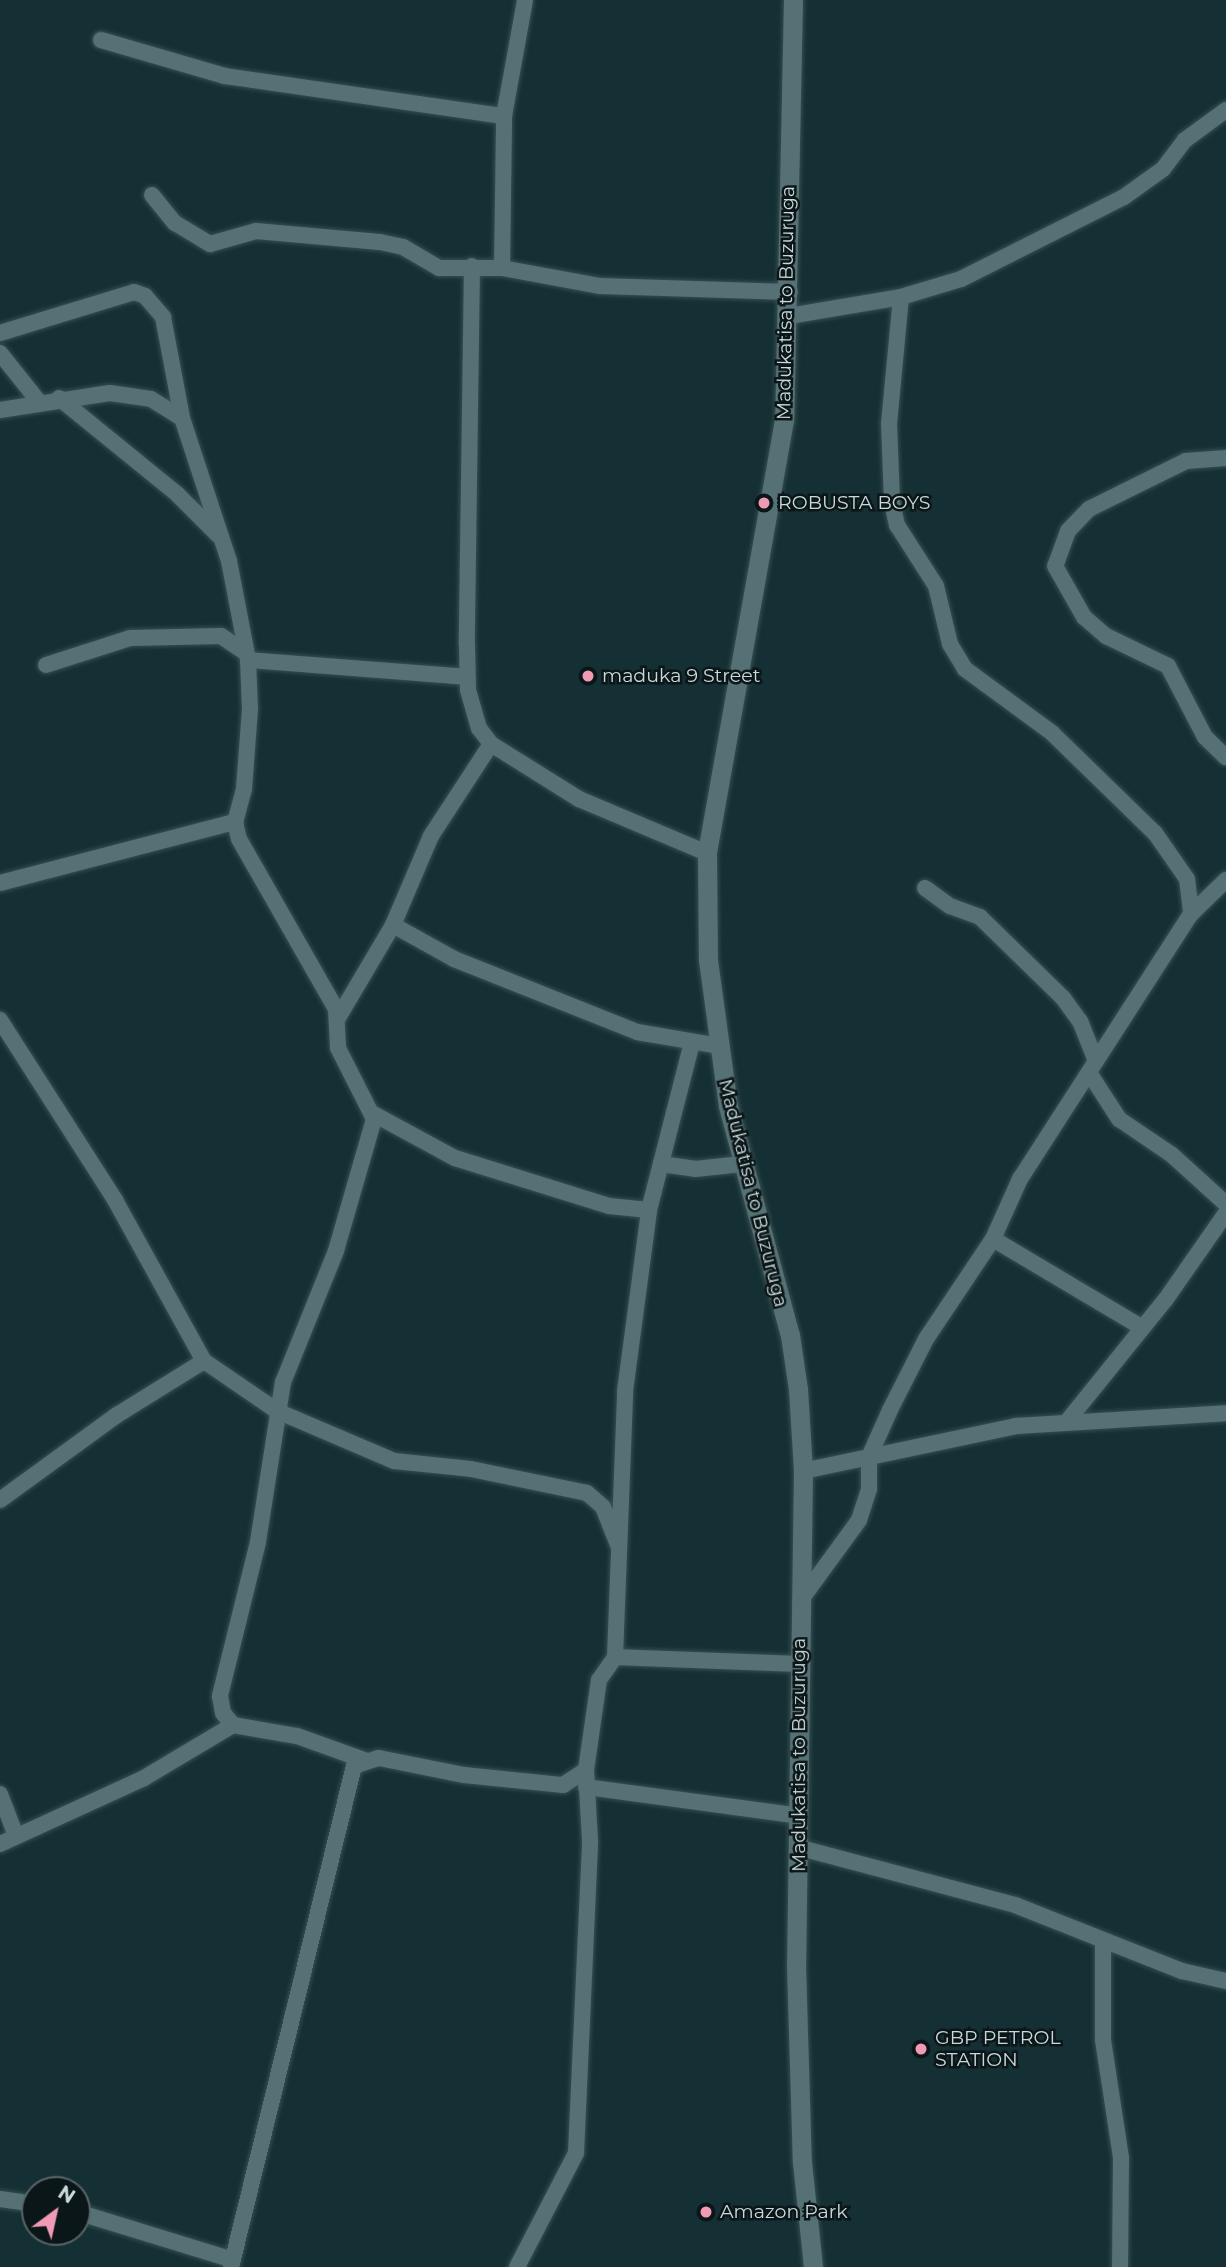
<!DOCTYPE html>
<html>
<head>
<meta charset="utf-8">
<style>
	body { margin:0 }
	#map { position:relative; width:1226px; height:2267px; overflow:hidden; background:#153034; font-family:Montserrat,sans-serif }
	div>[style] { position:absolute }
	.roads { filter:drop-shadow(0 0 2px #384e51) drop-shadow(0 0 2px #384e51) }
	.minor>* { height:16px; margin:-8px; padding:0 8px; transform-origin:8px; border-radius:8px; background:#557175 }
	.secondary>* { height:19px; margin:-9.5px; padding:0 9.5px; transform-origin:9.5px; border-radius:9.5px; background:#557175 }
	.dots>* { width:19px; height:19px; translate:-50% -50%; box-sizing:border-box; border:4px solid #0b1618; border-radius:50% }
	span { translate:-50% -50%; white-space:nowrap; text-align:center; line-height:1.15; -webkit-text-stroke:5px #0b1618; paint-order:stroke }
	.street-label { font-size:19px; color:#c9d9db }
	.poi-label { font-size:19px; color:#c9d9db }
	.left { translate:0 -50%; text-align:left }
	.north { position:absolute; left:21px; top:2176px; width:70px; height:70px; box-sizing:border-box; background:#0b1618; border:2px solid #576466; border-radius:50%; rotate:33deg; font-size:19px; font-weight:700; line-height:28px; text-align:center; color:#c9d9db }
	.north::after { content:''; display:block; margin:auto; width:24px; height:32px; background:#f09ab6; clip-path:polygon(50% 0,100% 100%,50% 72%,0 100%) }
</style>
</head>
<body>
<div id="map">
	<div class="roads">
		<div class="minor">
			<i style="left:101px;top:40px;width:129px;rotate:16.2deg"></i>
			<i style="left:225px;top:76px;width:282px;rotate:8.2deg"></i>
			<i style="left:152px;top:195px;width:36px;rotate:51deg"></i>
			<i style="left:175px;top:223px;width:41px;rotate:31deg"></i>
			<i style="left:210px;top:244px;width:48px;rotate:-15.8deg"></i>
			<i style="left:256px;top:231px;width:124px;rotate:5.1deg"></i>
			<i style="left:380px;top:242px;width:24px;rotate:12deg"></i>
			<i style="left:403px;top:247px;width:42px;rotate:30.3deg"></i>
			<i style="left:439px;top:268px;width:63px"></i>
			<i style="left:502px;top:268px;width:100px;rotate:10.4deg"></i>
			<i style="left:600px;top:286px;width:190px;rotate:1.8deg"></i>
			<i style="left:472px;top:266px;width:379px;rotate:90.8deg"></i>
			<i style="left:467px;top:645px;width:45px;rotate:88.7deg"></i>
			<i style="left:468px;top:690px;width:40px;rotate:74deg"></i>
			<i style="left:479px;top:728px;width:20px;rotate:53deg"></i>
			<i style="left:491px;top:744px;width:104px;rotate:32deg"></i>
			<i style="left:579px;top:799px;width:139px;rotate:22.9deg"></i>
			<i style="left:502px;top:268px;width:152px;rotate:-89.2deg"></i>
			<i style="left:504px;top:116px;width:118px;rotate:-79.7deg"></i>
			<i style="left:901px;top:297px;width:127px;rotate:95.4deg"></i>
			<i style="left:889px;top:423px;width:79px;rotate:87.8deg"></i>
			<i style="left:892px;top:502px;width:24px;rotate:78deg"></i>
			<i style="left:897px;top:525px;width:72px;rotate:57.4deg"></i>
			<i style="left:936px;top:586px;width:60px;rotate:76.4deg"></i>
			<i style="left:950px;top:644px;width:29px;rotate:59deg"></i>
			<i style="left:965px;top:669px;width:108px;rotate:36.3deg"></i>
			<i style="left:1052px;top:733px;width:144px;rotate:44.2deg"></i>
			<i style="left:1155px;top:833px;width:56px;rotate:55.2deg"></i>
			<i style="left:1187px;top:879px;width:35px;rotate:83deg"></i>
			<i style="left:789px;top:316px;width:114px;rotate:-9.6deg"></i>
			<i style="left:901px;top:297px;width:63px;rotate:-16.7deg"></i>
			<i style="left:961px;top:279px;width:182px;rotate:-26.7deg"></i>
			<i style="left:1124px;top:197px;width:48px;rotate:-35.7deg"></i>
			<i style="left:1163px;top:169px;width:36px;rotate:-53deg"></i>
			<i style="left:1185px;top:140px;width:51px;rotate:-36.2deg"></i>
			<i style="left:0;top:333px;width:140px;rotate:-17deg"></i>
			<i style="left:134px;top:292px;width:12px;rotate:20deg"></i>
			<i style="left:145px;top:296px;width:28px;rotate:49deg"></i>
			<i style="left:163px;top:317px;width:103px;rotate:79.3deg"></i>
			<i style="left:0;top:353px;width:63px;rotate:51.5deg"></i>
			<i style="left:59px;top:398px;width:152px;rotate:39.1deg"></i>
			<i style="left:177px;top:494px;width:58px;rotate:45deg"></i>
			<i style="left:0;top:410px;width:111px;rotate:-8.8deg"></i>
			<i style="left:110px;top:393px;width:41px;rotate:8.3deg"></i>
			<i style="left:151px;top:399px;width:36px;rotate:32deg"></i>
			<i style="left:182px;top:418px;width:151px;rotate:71.8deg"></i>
			<i style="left:229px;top:561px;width:101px;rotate:79.1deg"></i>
			<i style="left:248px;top:660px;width:49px;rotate:87.7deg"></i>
			<i style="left:250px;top:709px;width:80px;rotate:94.3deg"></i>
			<i style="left:244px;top:789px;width:34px;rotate:105deg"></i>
			<i style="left:235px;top:822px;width:17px;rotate:77deg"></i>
			<i style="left:239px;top:839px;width:196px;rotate:60.3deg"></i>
			<i style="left:336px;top:1009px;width:39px;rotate:87deg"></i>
			<i style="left:338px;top:1048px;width:80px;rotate:63.1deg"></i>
			<i style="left:374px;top:1119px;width:137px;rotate:106.1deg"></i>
			<i style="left:336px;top:1251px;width:141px;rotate:112deg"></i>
			<i style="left:283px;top:1382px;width:162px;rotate:98.9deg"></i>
			<i style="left:258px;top:1542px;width:159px;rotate:103.9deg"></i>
			<i style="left:220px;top:1696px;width:17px;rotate:80deg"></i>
			<i style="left:223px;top:1713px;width:16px;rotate:50deg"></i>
			<i style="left:233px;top:1725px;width:65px;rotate:9.8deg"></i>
			<i style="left:297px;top:1736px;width:71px;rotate:19.7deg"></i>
			<i style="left:1226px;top:458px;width:40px;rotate:175.7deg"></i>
			<i style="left:1186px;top:461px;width:108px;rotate:153.7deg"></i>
			<i style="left:1089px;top:509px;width:30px;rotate:134deg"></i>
			<i style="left:1068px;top:531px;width:37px;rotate:110deg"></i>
			<i style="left:1055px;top:566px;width:59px;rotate:60.4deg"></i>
			<i style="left:1084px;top:617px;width:29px;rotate:41deg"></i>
			<i style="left:1106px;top:636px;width:69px;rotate:25.8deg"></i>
			<i style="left:1168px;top:666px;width:80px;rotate:62.5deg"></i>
			<i style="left:1205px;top:737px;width:29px;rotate:44deg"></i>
			<i style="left:248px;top:660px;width:220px;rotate:4.4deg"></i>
			<i style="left:46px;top:665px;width:88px;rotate:-17.8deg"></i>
			<i style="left:130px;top:638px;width:91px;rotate:-1.3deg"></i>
			<i style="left:221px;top:636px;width:30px;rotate:34deg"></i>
			<i style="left:0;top:883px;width:243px;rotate:-14.6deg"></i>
			<i style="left:925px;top:888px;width:31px;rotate:36deg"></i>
			<i style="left:950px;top:906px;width:32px;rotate:20deg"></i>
			<i style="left:980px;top:917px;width:116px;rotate:44.3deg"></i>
			<i style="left:1063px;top:998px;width:29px;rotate:54deg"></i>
			<i style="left:1080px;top:1021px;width:43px;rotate:68.2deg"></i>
			<i style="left:393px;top:925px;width:70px;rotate:29.1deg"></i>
			<i style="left:454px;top:959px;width:197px;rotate:21.7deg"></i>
			<i style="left:637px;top:1032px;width:83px;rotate:9.7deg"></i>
			<i style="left:338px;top:1018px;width:108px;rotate:-59.4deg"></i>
			<i style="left:393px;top:925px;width:97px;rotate:-66.9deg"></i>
			<i style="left:431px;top:836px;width:110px;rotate:-56.9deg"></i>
			<i style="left:0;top:1020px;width:214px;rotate:57.4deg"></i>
			<i style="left:115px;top:1200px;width:184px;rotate:61.1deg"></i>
			<i style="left:204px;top:1361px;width:88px;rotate:34.4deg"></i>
			<i style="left:277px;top:1411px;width:127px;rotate:23.1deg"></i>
			<i style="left:394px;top:1461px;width:77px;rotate:5.9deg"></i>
			<i style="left:471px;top:1469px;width:118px;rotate:11.7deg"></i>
			<i style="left:587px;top:1493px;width:21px;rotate:41deg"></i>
			<i style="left:603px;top:1507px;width:41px;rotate:68.5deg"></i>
			<i style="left:1090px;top:1074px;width:54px;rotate:57.2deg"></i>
			<i style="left:1119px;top:1119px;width:64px;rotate:34.2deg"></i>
			<i style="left:1172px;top:1155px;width:73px;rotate:42.2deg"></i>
			<i style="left:372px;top:1113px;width:94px;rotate:28.5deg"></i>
			<i style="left:455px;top:1158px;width:161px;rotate:17.3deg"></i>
			<i style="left:609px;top:1206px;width:40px;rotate:5.7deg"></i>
			<i style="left:661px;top:1164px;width:34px;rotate:8deg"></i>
			<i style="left:695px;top:1169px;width:47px;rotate:-6.1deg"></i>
			<i style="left:993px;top:1239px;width:172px;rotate:30.7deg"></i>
			<i style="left:1069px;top:1419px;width:154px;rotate:-51.1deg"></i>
			<i style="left:1166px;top:1299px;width:105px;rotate:-55.1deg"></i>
			<i style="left:803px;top:1471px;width:218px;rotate:-11.9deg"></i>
			<i style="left:1016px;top:1426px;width:210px;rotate:-3.5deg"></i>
			<i style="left:0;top:1500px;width:145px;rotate:-36deg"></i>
			<i style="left:117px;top:1415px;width:102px;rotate:-31.8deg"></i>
			<i style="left:800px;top:1601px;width:100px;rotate:-53.9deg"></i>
			<i style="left:859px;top:1520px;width:33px;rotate:-72deg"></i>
			<i style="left:869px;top:1489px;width:32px;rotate:-90deg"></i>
			<i style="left:869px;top:1457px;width:51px;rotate:-65.9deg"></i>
			<i style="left:890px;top:1410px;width:80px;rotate:-63.1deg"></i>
			<i style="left:926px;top:1339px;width:120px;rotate:-56.2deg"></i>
			<i style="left:993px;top:1239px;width:66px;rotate:-65.8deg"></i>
			<i style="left:1020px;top:1179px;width:315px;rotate:-57.2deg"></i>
			<i style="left:1191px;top:914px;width:49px;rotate:-44.2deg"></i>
			<i style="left:615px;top:1657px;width:266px;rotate:-87.8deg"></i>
			<i style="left:625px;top:1391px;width:183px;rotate:-82.4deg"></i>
			<i style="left:649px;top:1210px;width:169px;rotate:-75.6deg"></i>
			<i style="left:586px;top:1787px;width:216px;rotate:7.7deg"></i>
			<i style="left:0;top:1794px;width:45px;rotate:69.1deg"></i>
			<i style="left:0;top:1844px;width:158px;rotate:-24.6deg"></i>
			<i style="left:144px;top:1778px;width:104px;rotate:-30.8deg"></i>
			<i style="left:801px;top:1848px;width:221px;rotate:14.9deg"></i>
			<i style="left:1015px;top:1905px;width:180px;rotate:21.6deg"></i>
			<i style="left:1182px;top:1971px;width:45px;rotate:12.8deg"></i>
			<i style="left:1103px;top:1942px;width:98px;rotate:90deg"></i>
			<i style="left:1103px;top:2040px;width:119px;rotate:81.3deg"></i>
			<i style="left:1121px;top:2158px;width:109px;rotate:90.5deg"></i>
			<i style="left:0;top:2199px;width:35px;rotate:8deg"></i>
			<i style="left:77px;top:2212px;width:163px;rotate:17.1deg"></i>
			<i style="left:231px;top:2267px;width:516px;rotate:-76.21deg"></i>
			<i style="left:354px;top:1766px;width:26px;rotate:-18deg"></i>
			<i style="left:379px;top:1758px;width:87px;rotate:11.3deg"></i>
			<i style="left:464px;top:1775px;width:100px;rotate:5.8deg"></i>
			<i style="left:563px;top:1785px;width:27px;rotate:-33deg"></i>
			<i style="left:586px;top:1770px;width:91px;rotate:-81.8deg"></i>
			<i style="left:599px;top:1680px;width:28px;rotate:-55deg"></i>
			<i style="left:615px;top:1657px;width:183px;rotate:2.2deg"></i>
			<i style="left:517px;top:2267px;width:128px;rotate:-62.6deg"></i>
			<i style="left:576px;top:2153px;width:312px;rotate:-87.4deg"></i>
			<i style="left:590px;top:1841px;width:71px;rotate:-93.2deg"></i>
		</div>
		<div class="secondary">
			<i style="left:793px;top:0;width:420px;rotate:91.2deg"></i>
			<i style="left:784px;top:420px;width:440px;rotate:100.1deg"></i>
			<i style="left:707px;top:853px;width:107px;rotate:89.5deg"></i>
			<i style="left:708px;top:960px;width:147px;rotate:82.2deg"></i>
			<i style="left:728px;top:1106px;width:237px;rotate:74.9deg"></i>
			<i style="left:790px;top:1335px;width:55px;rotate:81.6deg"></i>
			<i style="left:798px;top:1389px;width:82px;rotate:86.5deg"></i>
			<i style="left:803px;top:1471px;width:494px;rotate:90.8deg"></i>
			<i style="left:796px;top:1965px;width:197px;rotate:88.3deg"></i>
			<i style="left:802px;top:2162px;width:106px;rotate:84deg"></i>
		</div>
	</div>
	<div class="dots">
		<i style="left:764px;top:503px;background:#f09ab6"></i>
		<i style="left:588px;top:676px;background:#f09ab6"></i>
		<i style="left:921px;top:2049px;background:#f09ab6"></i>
		<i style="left:706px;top:2212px;background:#f09ab6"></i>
	</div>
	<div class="street-label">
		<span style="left:786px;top:303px;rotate:-89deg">Madukatisa to Buzuruga</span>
		<span style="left:753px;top:1193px;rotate:76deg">Madukatisa to Buzuruga</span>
		<span style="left:799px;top:1755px;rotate:-90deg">Madukatisa to Buzuruga</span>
	</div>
	<div class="poi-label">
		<span class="left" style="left:778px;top:503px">ROBUSTA BOYS</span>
		<span class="left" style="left:602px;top:676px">maduka 9 Street</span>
		<span class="left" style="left:935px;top:2049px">GBP PETROL<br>STATION</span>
		<span class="left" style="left:720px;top:2212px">Amazon Park</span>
	</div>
	<div class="north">N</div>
</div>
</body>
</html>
